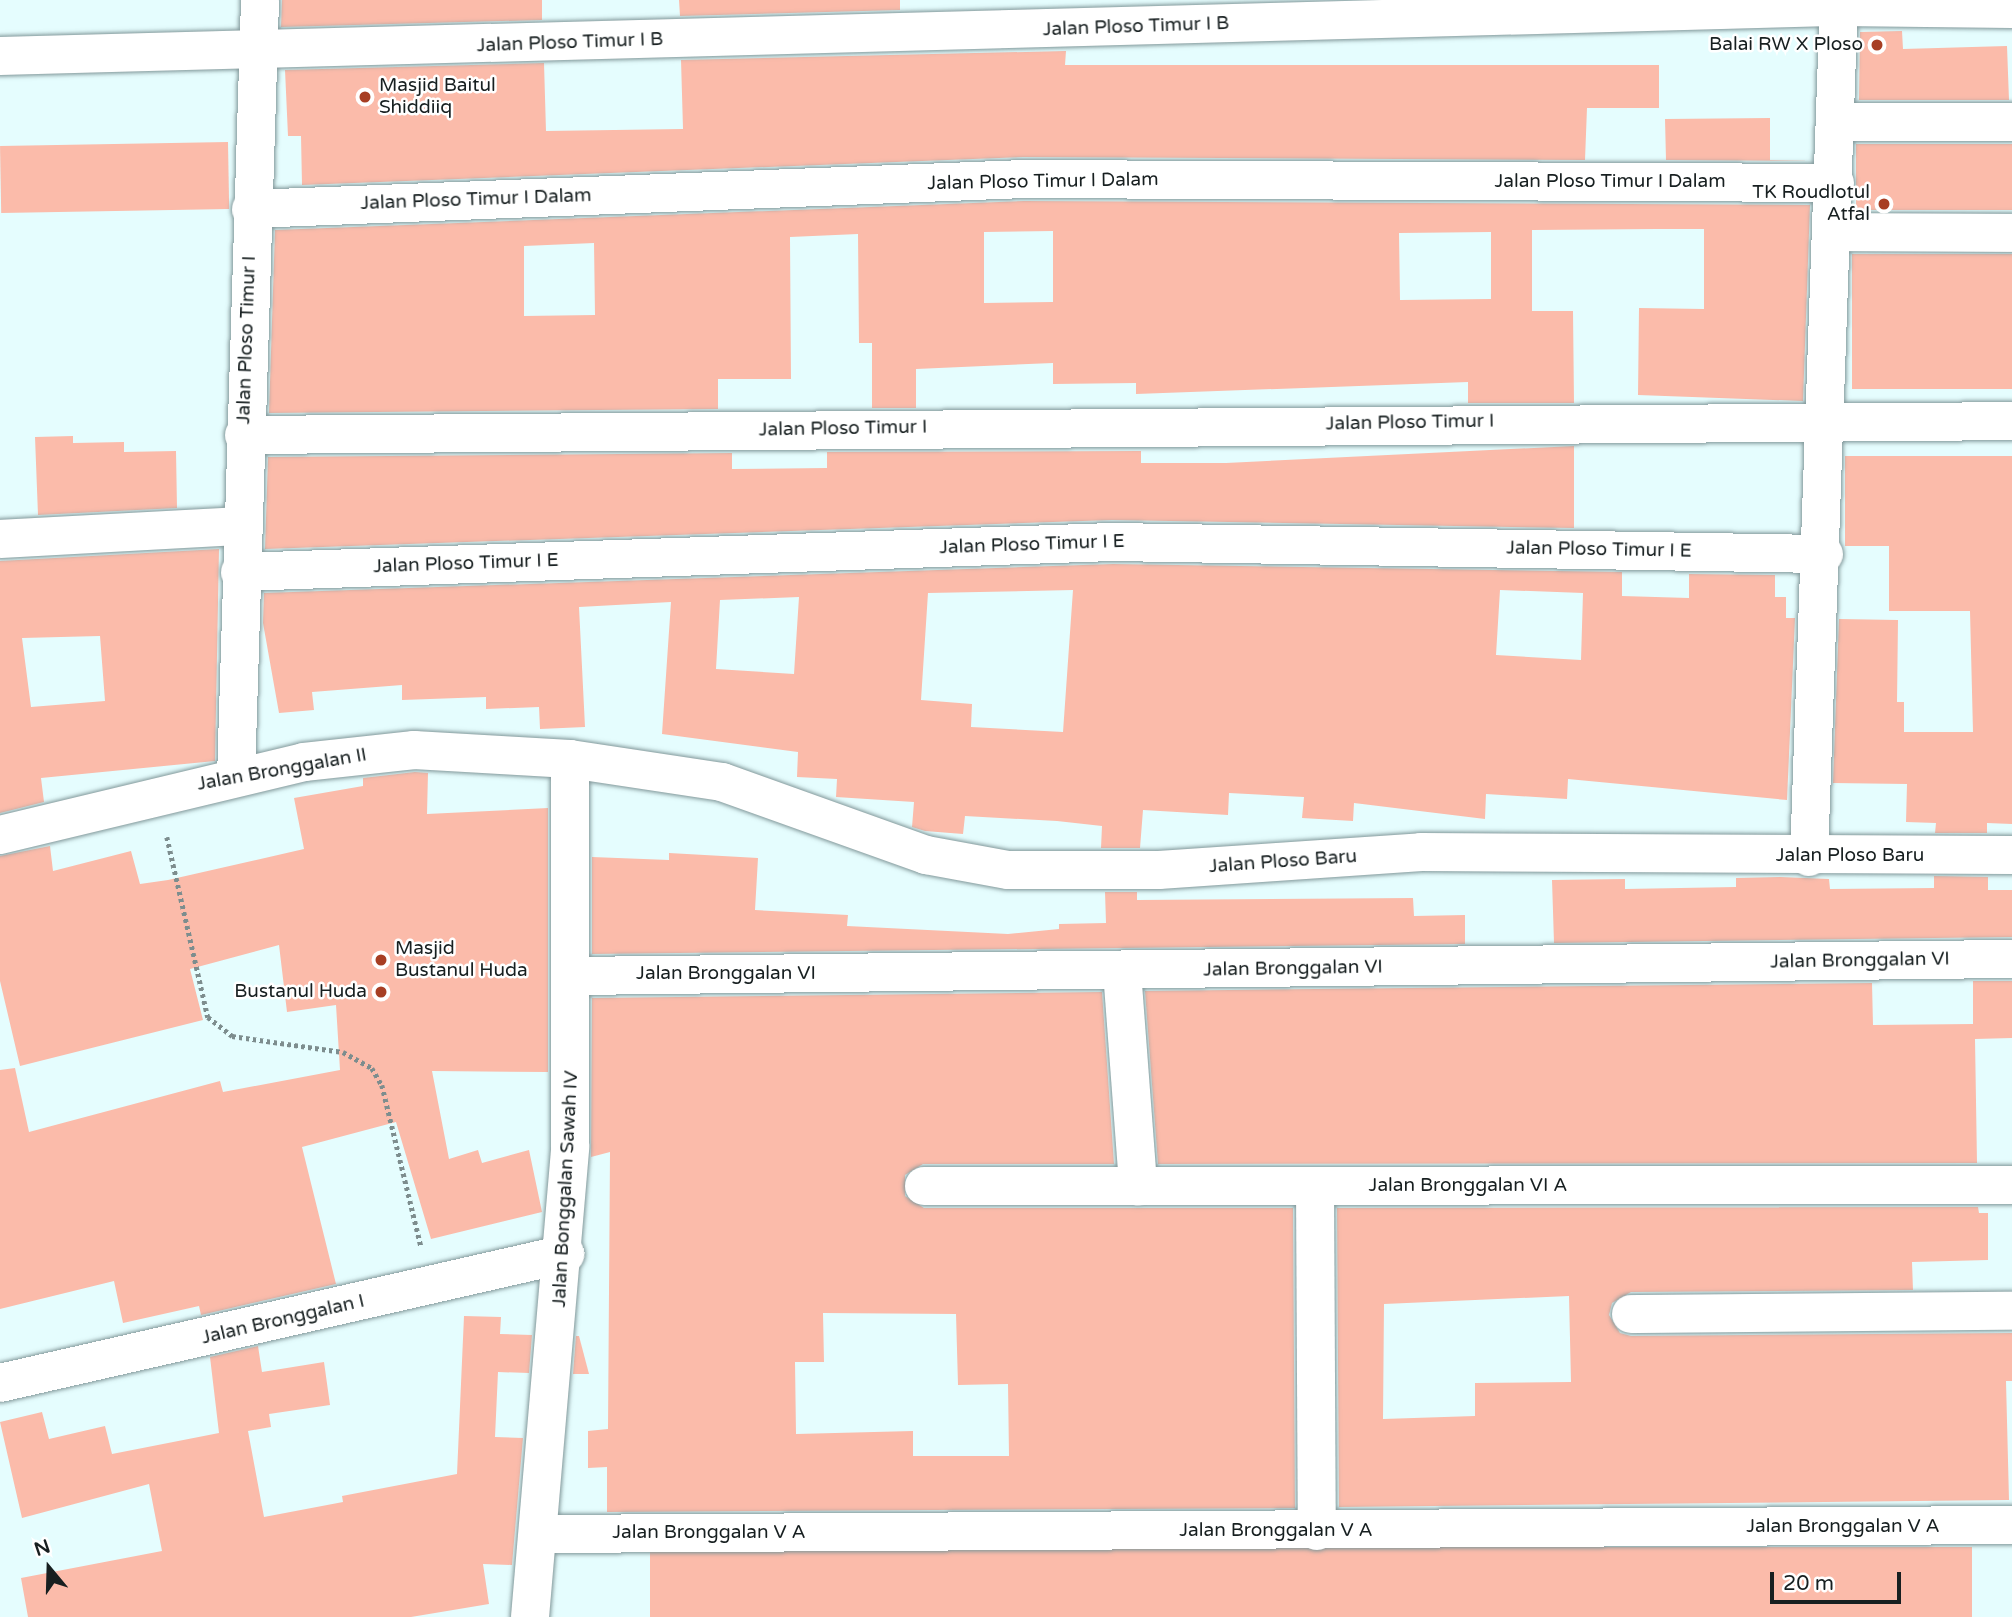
<!DOCTYPE html>
<html>
<head>
<meta charset="utf-8">
<style>
	body { margin:0 }
	#map { position:relative; width:2012px; height:1617px; overflow:hidden; background:#e5fdfe; font-family:"Varela Round",sans-serif }
	div>[style] { position:absolute }
	.building>* { inset:0; background:#fbbbaa; transform-origin:0 0 }
	.path>* { height:4.5px; margin-top:-2.25px; transform-origin:0; background:repeating-linear-gradient(90deg,#7d8d8e 0 3.5px,transparent 0 7px) }
	.roads { filter:drop-shadow(0 0 2px #82989a) drop-shadow(0 0 2px #82989a) }
	.minor>* { height:38px; margin:-19px; padding:0 19px; transform-origin:19px; border-radius:19px; background:#fff }
	.tertiary>* { height:38px; margin:-19px; padding:0 19px; transform-origin:19px; border-radius:19px; background:#fff }
	.dots>* { width:19px; height:19px; translate:-50% -50%; box-sizing:border-box; border:4px solid #fff; border-radius:50% }
	span { translate:-50% -50%; white-space:nowrap; text-align:center; line-height:1.15; -webkit-text-stroke:5px #fff; paint-order:stroke }
	.street-label { font-size:19px; color:#171f20 }
	.poi-label { font-size:19px; color:#171f20 }
	.right { translate:-100% -50%; text-align:right }
	.left { translate:0 -50%; text-align:left }
	.north { position:absolute; left:14px; top:1533px; width:70px; height:70px; -webkit-text-stroke:5px #fff; paint-order:stroke; rotate:341deg; font-size:19px; font-weight:700; line-height:28px; text-align:center; color:#171f20 }
	.north::after { content:''; display:block; margin:auto; width:24px; height:32px; background:#171f20; clip-path:polygon(50% 0,100% 100%,50% 72%,0 100%) }
	.scale { position:absolute; left:1770px; top:1572px; width:131px; height:32px; box-sizing:border-box; border:4px solid #171f20; border-top:0; padding-left:9px; font-size:21px; line-height:24px; white-space:nowrap; color:#171f20; -webkit-text-stroke:5px #fff; paint-order:stroke }
</style>
</head>
<body>
<div id="map">
	<div class="building">
		<i style="clip-path:polygon(282px 0,542px 0,542px 20px,281px 27px)"></i>
		<i style="clip-path:polygon(679px 0,900px 0,900px 10px,680px 16px)"></i>
		<i style="clip-path:polygon(1902px 31px,1903px 49px,2007px 46px,2009px 100px,1859px 100px,1860px 32px)"></i>
		<i style="clip-path:polygon(1066px 51px,1065px 65px,1659px 65px,1659px 108px,1587px 108px,1585px 160px,1023px 157px,302px 185px,301px 136px,288px 136px,285px 70px,544px 63px,546px 131px,683px 129px,681px 60px)"></i>
		<i style="clip-path:polygon(1770px 118px,1770px 160px,1811px 161px,1666px 160px,1665px 119px)"></i>
		<i style="left:228px;top:142px;width:67px;height:228px;rotate:89deg"></i>
		<i style="left:1856px;top:144px;width:156px;height:66px"></i>
		<i style="clip-path:polygon(evenodd,1024px 201px,1810px 205px,1803px 401px,1638px 395px,1639px 308px,1704px 309px,1704px 229px,1657px 229px,1532px 230px,1532px 311px,1573px 311px,1574px 403px,1468px 403px,1468px 382px,1136px 394px,1136px 383px,1053px 384px,1053px 363px,916px 369px,916px 408px,872px 408px,872px 343px,859px 343px,858px 234px,790px 237px,791px 379px,718px 379px,718px 409px,269px 413px,275px 230px,1024px 201px,1053px 231px,1053px 302px,984px 303px,984px 232px,1053px 231px,1024px 201px,1491px 232px,1491px 299px,1400px 300px,1399px 233px,1491px 232px,1024px 201px,594px 243px,595px 315px,524px 316px,524px 246px,594px 243px)"></i>
		<i style="left:1852px;top:254px;width:160px;height:135px"></i>
		<i style="clip-path:polygon(73px 436px,73px 443px,124px 442px,124px 452px,176px 451px,177px 508px,38px 515px,35px 437px)"></i>
		<i style="clip-path:polygon(1574px 446px,1574px 528px,1112px 520px,265px 549px,268px 457px,732px 453px,732px 469px,827px 468px,827px 452px,1141px 451px,1141px 463px,1226px 463px)"></i>
		<i style="clip-path:polygon(1845px 456px,2012px 456px,2012px 824px,1987px 823px,1987px 833px,1935px 833px,1936px 823px,1906px 822px,1907px 784px,1833px 783px,1839px 619px,1898px 620px,1897px 702px,1904px 702px,1904px 732px,1973px 732px,1970px 611px,1889px 611px,1889px 546px,1845px 546px)"></i>
		<i style="clip-path:polygon(evenodd,219px 549px,215px 761px,41px 778px,44px 802px,0 813px,0 561px,219px 549px,100px 636px,105px 701px,31px 707px,22px 638px,100px 636px)"></i>
		<i style="clip-path:polygon(evenodd,1113px 564px,1622px 572px,1622px 596px,1689px 598px,1689px 574px,1775px 575px,1775px 597px,1786px 597px,1786px 618px,1795px 618px,1787px 800px,1568px 779px,1567px 799px,1486px 794px,1485px 819px,1354px 803px,1353px 821px,1302px 818px,1304px 797px,1229px 793px,1228px 815px,1143px 810px,1140px 848px,1101px 848px,1102px 826px,1057px 821px,965px 816px,963px 834px,925px 831px,912px 827px,914px 802px,836px 797px,837px 779px,797px 777px,798px 752px,662px 734px,671px 602px,579px 607px,585px 727px,540px 729px,539px 707px,486px 709px,486px 697px,402px 700px,402px 685px,312px 692px,314px 710px,279px 713px,263px 623px,264px 593px,1113px 564px,1073px 590px,1063px 732px,971px 727px,972px 704px,921px 700px,928px 593px,1073px 590px,1113px 564px,1500px 590px,1583px 593px,1581px 660px,1496px 655px,1500px 590px,1113px 564px,799px 597px,794px 674px,716px 669px,720px 600px,799px 597px)"></i>
		<i style="clip-path:polygon(415px 772px,428px 773px,427px 814px,548px 808px,548px 1072px,432px 1071px,449px 1159px,478px 1150px,482px 1163px,529px 1150px,542px 1212px,431px 1239px,396px 1122px,302px 1147px,336px 1284px,201px 1315px,199px 1306px,123px 1323px,114px 1281px,0 1309px,0 1070px,15px 1068px,29px 1132px,220px 1081px,223px 1092px,340px 1070px,336px 1005px,287px 1012px,279px 945px,190px 969px,203px 1020px,20px 1066px,0 981px,0 856px,50px 846px,53px 871px,131px 851px,140px 884px,168px 880px,304px 849px,294px 798px,363px 786px,363px 778px)"></i>
		<i style="clip-path:polygon(669px 853px,758px 858px,755px 910px,848px 915px,847px 926px,1008px 934px,1059px 929px,1059px 924px,1106px 923px,1105px 892px,1137px 892px,1137px 900px,1413px 898px,1414px 916px,1465px 915px,1465px 944px,592px 954px,592px 857px,669px 860px)"></i>
		<i style="clip-path:polygon(1934px 876px,1988px 877px,1988px 890px,2012px 890px,2012px 937px,1554px 943px,1552px 880px,1625px 879px,1625px 889px,1736px 887px,1736px 878px,1780px 877px,1829px 879px,1830px 889px,1934px 888px)"></i>
		<i style="clip-path:polygon(1973px 981px,2012px 981px,2012px 1038px,1975px 1039px,1977px 1163px,1158px 1164px,1145px 991px,1872px 983px,1873px 1025px,1973px 1024px)"></i>
		<i style="clip-path:polygon(evenodd,1102px 992px,1114px 1164px,923px 1164px,905px 1175px,905px 1196px,924px 1208px,1293px 1208px,1295px 1508px,607px 1512px,607px 1467px,588px 1468px,588px 1431px,608px 1429px,610px 1152px,591px 1157px,592px 998px,1102px 992px,823px 1313px,956px 1314px,958px 1385px,1008px 1384px,1009px 1456px,913px 1456px,913px 1431px,796px 1434px,795px 1362px,824px 1362px,823px 1313px)"></i>
		<i style="clip-path:polygon(evenodd,1978px 1207px,1979px 1213px,1988px 1213px,1988px 1260px,1912px 1262px,1913px 1290px,1631px 1292px,1612px 1303px,1609px 1315px,1620px 1333px,1631px 1336px,2012px 1333px,2012px 1381px,2006px 1381px,2009px 1500px,1339px 1507px,1337px 1208px,1978px 1207px,1569px 1296px,1571px 1382px,1475px 1383px,1475px 1416px,1383px 1419px,1384px 1304px,1569px 1296px)"></i>
		<i style="clip-path:polygon(464px 1316px,501px 1317px,500px 1334px,532px 1335px,529px 1373px,498px 1372px,495px 1437px,523px 1438px,512px 1565px,483px 1564px,489px 1604px,411px 1617px,28px 1617px,21px 1578px,162px 1551px,149px 1484px,22px 1518px,0 1422px,42px 1412px,49px 1439px,105px 1426px,112px 1454px,219px 1433px,210px 1357px,258px 1346px,262px 1372px,324px 1362px,330px 1405px,269px 1414px,271px 1427px,248px 1431px,264px 1517px,343px 1502px,342px 1496px,457px 1474px)"></i>
		<i style="clip-path:polygon(576px 1336px,579px 1336px,589px 1374px,573px 1374px)"></i>
		<i style="left:1972px;top:1547px;width:70px;height:1322px;rotate:90deg"></i>
	</div>
	<div class="path">
		<i style="left:167px;top:837px;width:185px;rotate:77.2deg"></i>
		<i style="left:208px;top:1017px;width:31px;rotate:38deg"></i>
		<i style="left:232px;top:1036px;width:112px;rotate:8.2deg"></i>
		<i style="left:343px;top:1052px;width:33px;rotate:29deg"></i>
		<i style="left:372px;top:1068px;width:20px;rotate:60deg"></i>
		<i style="left:382px;top:1085px;width:166px;rotate:76.4deg"></i>
	</div>
	<div class="roads">
		<div class="minor">
			<i style="left:0;top:56px;width:1841px;rotate:-1.53deg"></i>
			<i style="left:1840px;top:7px;width:172px;rotate:0.7deg"></i>
			<i style="left:1837px;top:122px;width:175px"></i>
			<i style="left:251px;top:209px;width:774px;rotate:-2.22deg"></i>
			<i style="left:1024px;top:179px;width:811px;rotate:0.28deg"></i>
			<i style="left:1835px;top:232px;width:177px;rotate:0.3deg"></i>
			<i style="left:244px;top:435px;width:1768px;rotate:-0.45deg"></i>
			<i style="left:0;top:539px;width:242px;rotate:-3.1deg"></i>
			<i style="left:240px;top:572px;width:874px;rotate:-1.97deg"></i>
			<i style="left:1113px;top:542px;width:711px;rotate:0.97deg"></i>
			<i style="left:236px;top:777px;width:777px;rotate:-88.23deg"></i>
			<i style="left:1809px;top:857px;width:858px;rotate:-88deg"></i>
			<i style="left:1122px;top:971px;width:216px;rotate:85.7deg"></i>
			<i style="left:574px;top:976px;width:1438px;rotate:-0.68deg"></i>
			<i style="left:924px;top:1186px;width:1088px;rotate:-0.05deg"></i>
			<i style="left:1315px;top:1187px;width:344px;rotate:89.7deg"></i>
			<i style="left:1631px;top:1314px;width:381px;rotate:-0.5deg"></i>
			<i style="left:0;top:1383px;width:580px;rotate:-12.86deg"></i>
			<i style="left:540px;top:1534px;width:1472px;rotate:-0.35deg"></i>
			<i style="left:530px;top:1617px;width:472px;rotate:-85.1deg"></i>
			<i style="left:570px;top:1147px;width:388px;rotate:-90deg"></i>
		</div>
		<div class="tertiary">
			<i style="left:0;top:835px;width:313px;rotate:-13.5deg"></i>
			<i style="left:304px;top:762px;width:111px;rotate:-6.2deg"></i>
			<i style="left:414px;top:750px;width:156px;rotate:3.3deg"></i>
			<i style="left:570px;top:759px;width:154px;rotate:8.6deg"></i>
			<i style="left:722px;top:782px;width:217px;rotate:19.7deg"></i>
			<i style="left:926px;top:855px;width:83px;rotate:10.4deg"></i>
			<i style="left:1008px;top:870px;width:151px"></i>
			<i style="left:1159px;top:870px;width:263px;rotate:-3.9deg"></i>
			<i style="left:1421px;top:852px;width:591px;rotate:0.29deg"></i>
		</div>
	</div>
	<div class="dots">
		<i style="left:1877px;top:45px;background:#a73e23"></i>
		<i style="left:365px;top:97px;background:#a73e23"></i>
		<i style="left:1884px;top:204px;background:#a73e23"></i>
		<i style="left:381px;top:960px;background:#a73e23"></i>
		<i style="left:381px;top:992px;background:#a73e23"></i>
	</div>
	<div class="street-label">
		<span style="left:1136px;top:27px;rotate:-2deg">Jalan Ploso Timur I B</span>
		<span style="left:570px;top:43px;rotate:-2deg">Jalan Ploso Timur I B</span>
		<span style="left:1043px;top:182px;rotate:-1deg">Jalan Ploso Timur I Dalam</span>
		<span style="left:1610px;top:182px">Jalan Ploso Timur I Dalam</span>
		<span style="left:476px;top:200px;rotate:-2deg">Jalan Ploso Timur I Dalam</span>
		<span style="left:247px;top:340px;rotate:-88deg">Jalan Ploso Timur I</span>
		<span style="left:1410px;top:423px;rotate:-1deg">Jalan Ploso Timur I</span>
		<span style="left:843px;top:429px;rotate:-1deg">Jalan Ploso Timur I</span>
		<span style="left:1032px;top:545px;rotate:-2deg">Jalan Ploso Timur I E</span>
		<span style="left:1599px;top:550px;rotate:1deg">Jalan Ploso Timur I E</span>
		<span style="left:466px;top:564px;rotate:-2deg">Jalan Ploso Timur I E</span>
		<span style="left:282px;top:770px;rotate:-10deg">Jalan Bronggalan II</span>
		<span style="left:1850px;top:856px">Jalan Ploso Baru</span>
		<span style="left:1283px;top:862px;rotate:-4deg">Jalan Ploso Baru</span>
		<span style="left:1860px;top:961px;rotate:-1deg">Jalan Bronggalan VI</span>
		<span style="left:1293px;top:969px;rotate:-1deg">Jalan Bronggalan VI</span>
		<span style="left:726px;top:974px">Jalan Bronggalan VI</span>
		<span style="left:1468px;top:1186px">Jalan Bronggalan VI A</span>
		<span style="left:566px;top:1189px;rotate:-87deg">Jalan Bonggalan Sawah IV</span>
		<span style="left:283px;top:1320px;rotate:-13deg">Jalan Bronggalan I</span>
		<span style="left:1843px;top:1527px">Jalan Bronggalan V A</span>
		<span style="left:1276px;top:1531px">Jalan Bronggalan V A</span>
		<span style="left:709px;top:1533px">Jalan Bronggalan V A</span>
	</div>
	<div class="poi-label">
		<span class="right" style="left:1863px;top:45px">Balai RW X Ploso</span>
		<span class="left" style="left:379px;top:97px">Masjid Baitul<br>Shiddiiq</span>
		<span class="right" style="left:1870px;top:204px">TK Roudlotul<br>Atfal</span>
		<span class="left" style="left:395px;top:960px">Masjid<br>Bustanul Huda</span>
		<span class="right" style="left:367px;top:992px">Bustanul Huda</span>
	</div>
	<div class="north">N</div>
	<div class="scale">20 m</div>
</div>
</body>
</html>
